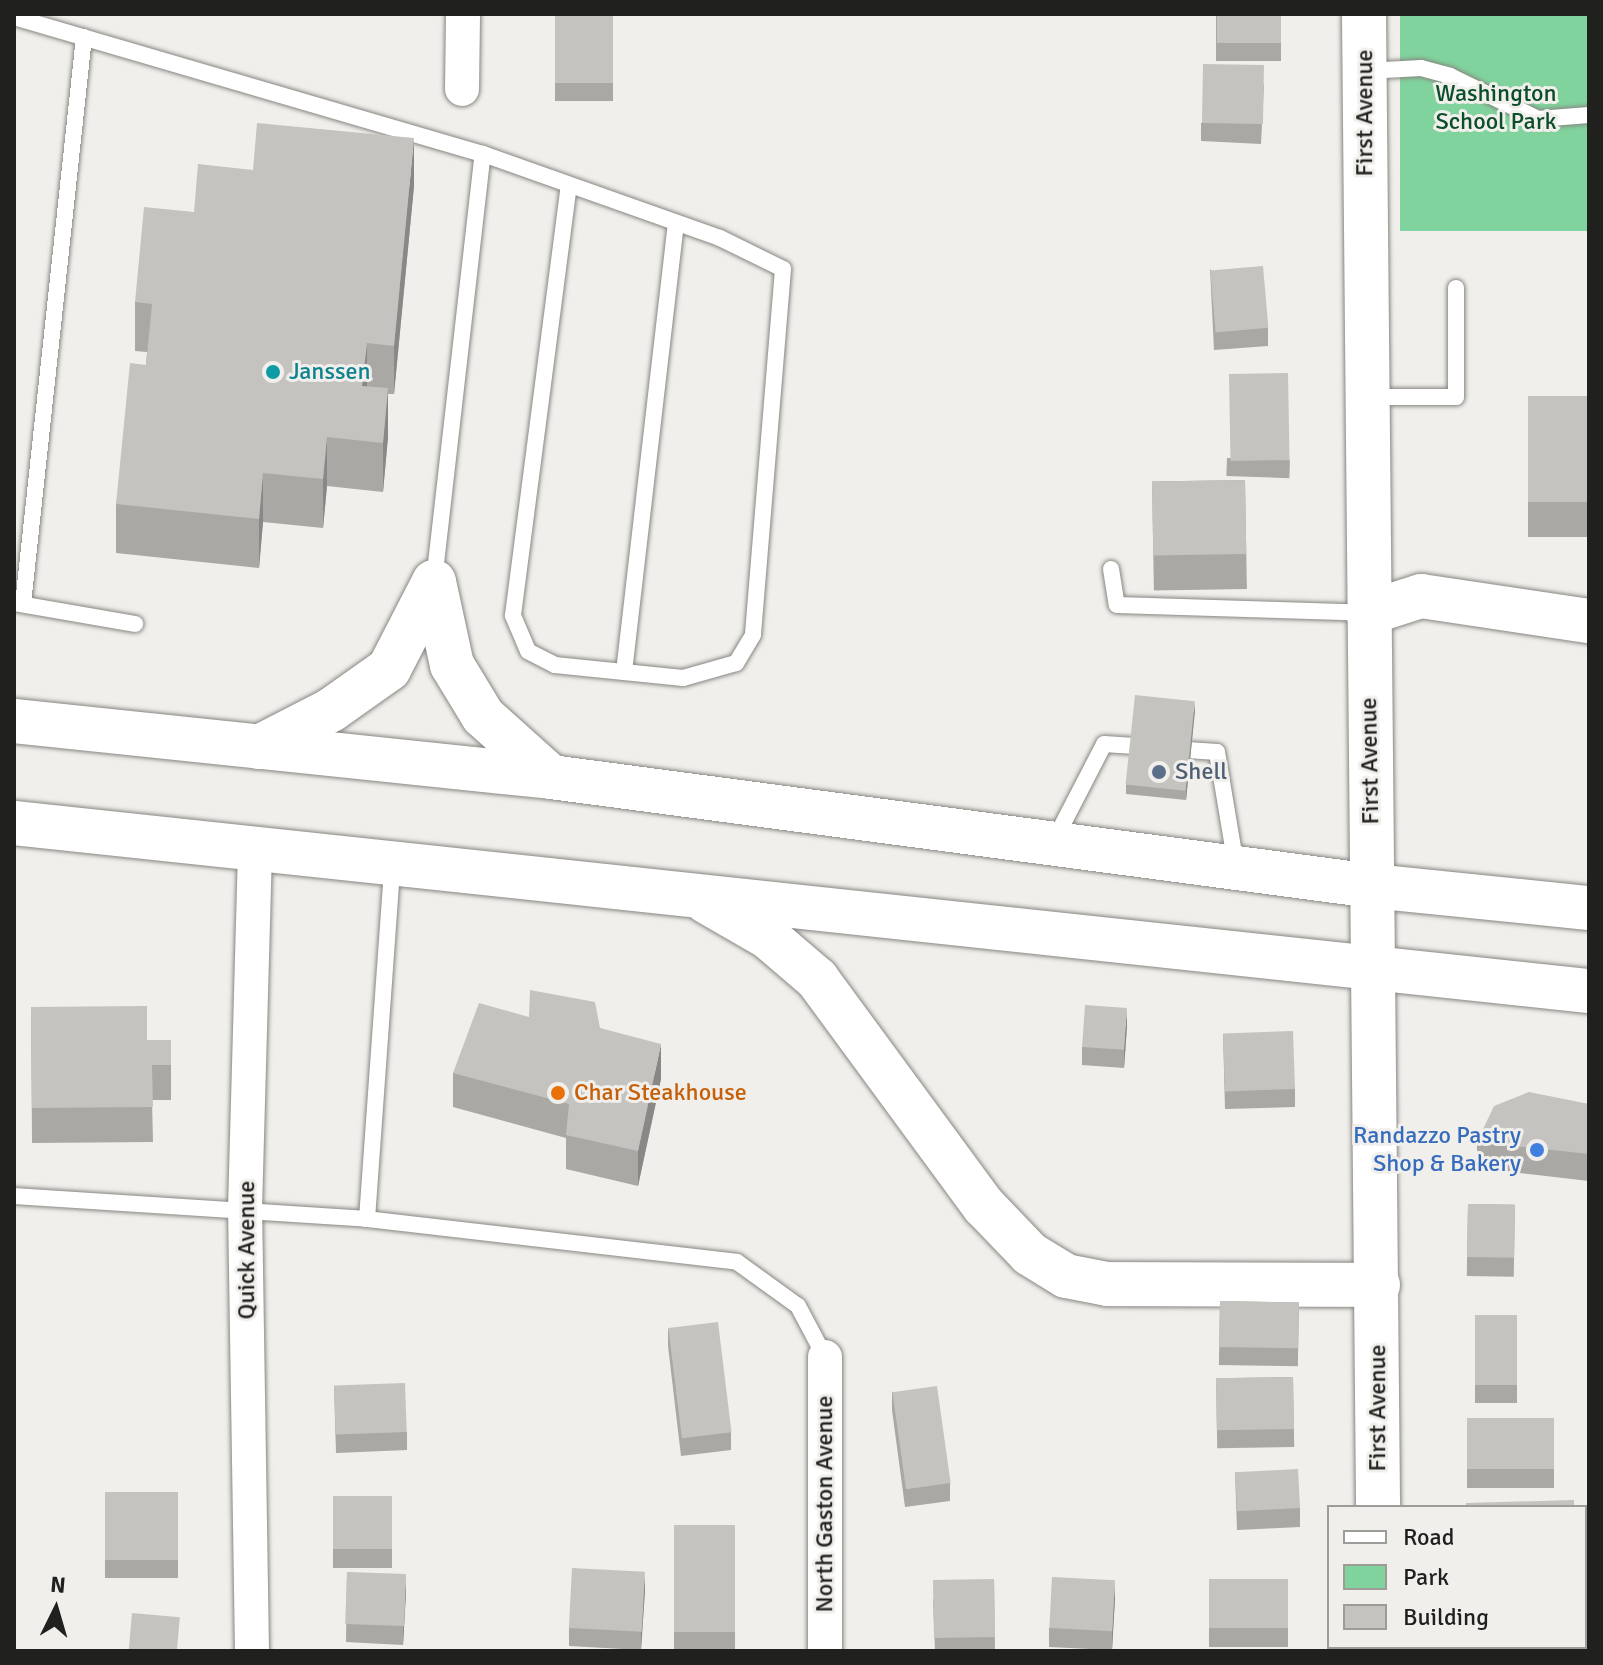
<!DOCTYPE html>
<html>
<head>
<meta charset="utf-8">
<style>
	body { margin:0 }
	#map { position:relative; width:1603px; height:1665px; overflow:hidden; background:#f1efeb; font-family:Signika,sans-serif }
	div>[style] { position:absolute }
	.green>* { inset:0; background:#80d39c; transform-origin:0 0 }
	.roads { filter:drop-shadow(0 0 2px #888682) drop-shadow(0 0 2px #888682) }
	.lane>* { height:16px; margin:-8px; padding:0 8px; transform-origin:8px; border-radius:8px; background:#fff }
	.street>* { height:34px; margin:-17px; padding:0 17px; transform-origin:17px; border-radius:17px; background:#fff }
	.secondary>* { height:44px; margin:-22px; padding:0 22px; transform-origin:22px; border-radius:22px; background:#fff }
	.highway>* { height:44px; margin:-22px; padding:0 22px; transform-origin:22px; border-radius:22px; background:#fff }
	.wall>* { inset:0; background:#a9a8a5; transform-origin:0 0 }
	.shaded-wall>* { inset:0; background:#8a8886 }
	.building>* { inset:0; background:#c5c3c0; transform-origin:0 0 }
	.dots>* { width:22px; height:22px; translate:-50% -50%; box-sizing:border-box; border:4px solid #f1efeb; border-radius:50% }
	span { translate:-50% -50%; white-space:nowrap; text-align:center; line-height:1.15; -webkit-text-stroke:6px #f1efeb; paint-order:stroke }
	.park-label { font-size:24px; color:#0a4e2a }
	.street-label { font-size:24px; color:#20201e }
	.culture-label { font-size:24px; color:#0d838f }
	.left { translate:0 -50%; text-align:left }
	.service-label { font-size:24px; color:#4e5e75 }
	.food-label { font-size:24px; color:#c56008 }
	.shop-label { font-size:24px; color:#366cbe }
	.right { translate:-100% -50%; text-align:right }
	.frame { position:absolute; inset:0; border:16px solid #20201e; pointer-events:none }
	.legend { position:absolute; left:1327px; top:1505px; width:260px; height:144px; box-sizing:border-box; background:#f1efeb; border:2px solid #9d9c99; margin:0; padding:10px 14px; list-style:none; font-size:24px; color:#20201e }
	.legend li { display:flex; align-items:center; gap:16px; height:40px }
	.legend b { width:40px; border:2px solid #9d9c99 }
	.north { position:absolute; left:16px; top:1569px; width:80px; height:80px; -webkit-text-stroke:6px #f1efeb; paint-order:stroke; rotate:5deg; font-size:22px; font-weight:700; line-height:32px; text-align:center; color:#20201e }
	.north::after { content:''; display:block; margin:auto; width:28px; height:36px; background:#20201e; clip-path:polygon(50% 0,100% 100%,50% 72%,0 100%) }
</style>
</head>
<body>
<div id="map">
	<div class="green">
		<i style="left:1400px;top:14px;width:189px;height:217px"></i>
	</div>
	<div class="roads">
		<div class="lane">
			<i style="left:14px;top:17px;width:489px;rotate:16.3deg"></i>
			<i style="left:483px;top:154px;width:251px;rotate:19.5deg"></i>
			<i style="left:720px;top:238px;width:70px;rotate:26.2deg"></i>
			<i style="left:783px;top:269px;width:367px;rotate:94.7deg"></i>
			<i style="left:753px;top:635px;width:33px;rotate:121deg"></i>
			<i style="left:736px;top:663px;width:55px;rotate:164.2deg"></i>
			<i style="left:683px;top:678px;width:129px;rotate:-174.2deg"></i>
			<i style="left:555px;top:665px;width:30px;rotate:-153deg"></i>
			<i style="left:528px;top:651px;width:39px;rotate:-113deg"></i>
			<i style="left:513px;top:615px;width:433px;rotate:-82.6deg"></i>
			<i style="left:1366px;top:71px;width:55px;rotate:-3.1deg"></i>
			<i style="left:1421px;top:68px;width:30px;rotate:15deg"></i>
			<i style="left:1450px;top:76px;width:98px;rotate:26deg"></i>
			<i style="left:1538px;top:119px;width:51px;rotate:-4.5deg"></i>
			<i style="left:1370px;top:397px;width:86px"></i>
			<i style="left:1456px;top:397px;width:109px;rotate:-90deg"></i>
			<i style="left:1111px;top:569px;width:36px;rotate:81deg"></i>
			<i style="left:1117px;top:605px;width:250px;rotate:1.8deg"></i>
			<i style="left:434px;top:581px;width:430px;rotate:-83.5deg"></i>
			<i style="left:14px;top:603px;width:123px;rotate:9.8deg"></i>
			<i style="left:23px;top:604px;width:570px;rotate:-83.86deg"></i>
			<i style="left:624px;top:672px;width:451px;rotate:-83.4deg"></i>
			<i style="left:1173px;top:749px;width:44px;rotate:3.9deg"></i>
			<i style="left:1217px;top:752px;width:116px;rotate:80.5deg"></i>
			<i style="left:1053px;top:843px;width:111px;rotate:-62.7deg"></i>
			<i style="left:1104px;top:744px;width:46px;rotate:3.7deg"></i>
			<i style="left:14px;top:1196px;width:354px;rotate:3.7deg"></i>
			<i style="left:367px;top:1219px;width:372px;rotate:6.6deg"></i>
			<i style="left:737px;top:1262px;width:75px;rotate:35.8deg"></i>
			<i style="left:798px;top:1306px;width:58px;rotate:62.1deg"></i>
			<i style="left:367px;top:1219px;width:353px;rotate:-85.9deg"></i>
		</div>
		<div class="street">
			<i style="left:462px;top:89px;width:75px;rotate:-89.2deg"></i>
			<i style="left:252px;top:1651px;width:442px;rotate:-90.9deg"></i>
			<i style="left:245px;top:1209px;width:360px;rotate:-88.4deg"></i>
			<i style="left:825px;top:1651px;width:294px;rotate:-90deg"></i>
		</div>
		<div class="secondary">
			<i style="left:1364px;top:14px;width:1493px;rotate:89.46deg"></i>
			<i style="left:1378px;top:1647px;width:4px;rotate:90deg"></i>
		</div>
		<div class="highway">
			<i style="left:434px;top:582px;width:85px;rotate:77.8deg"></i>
			<i style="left:452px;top:665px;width:60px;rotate:58.7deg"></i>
			<i style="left:483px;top:716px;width:91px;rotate:41.9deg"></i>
			<i style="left:1368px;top:613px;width:56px;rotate:-17.8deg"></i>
			<i style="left:1421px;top:596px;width:170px;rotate:8.5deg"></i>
			<i style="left:14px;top:721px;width:540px;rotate:5.95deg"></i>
			<i style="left:551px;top:777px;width:828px;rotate:7.56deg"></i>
			<i style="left:1372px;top:886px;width:218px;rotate:5.8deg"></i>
			<i style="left:259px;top:747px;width:81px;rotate:-27.2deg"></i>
			<i style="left:331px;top:710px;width:71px;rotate:-35.3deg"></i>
			<i style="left:389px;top:669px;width:98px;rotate:-62.7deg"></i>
			<i style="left:14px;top:823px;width:1584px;rotate:6.09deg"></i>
			<i style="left:707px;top:902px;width:70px;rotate:29.8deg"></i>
			<i style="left:768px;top:937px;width:65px;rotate:40.6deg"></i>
			<i style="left:817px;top:979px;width:282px;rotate:53.7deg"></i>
			<i style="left:984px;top:1206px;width:66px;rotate:46.2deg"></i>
			<i style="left:1030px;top:1254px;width:42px;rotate:31.4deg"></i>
			<i style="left:1066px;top:1276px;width:42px;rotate:11deg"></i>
			<i style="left:1107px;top:1284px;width:271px;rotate:0.2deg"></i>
		</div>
	</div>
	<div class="wall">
		<i style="left:555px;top:14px;width:58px;height:87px"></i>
		<i style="left:1216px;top:14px;width:65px;height:47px"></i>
		<i style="clip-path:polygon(1264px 84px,1261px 144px,1201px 141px,1201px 123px)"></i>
		<i style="clip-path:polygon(414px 186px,394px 394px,388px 394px,388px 437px,383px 492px,327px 486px,323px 528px,263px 522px,259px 568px,116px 553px,116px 504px,146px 365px,147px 352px,135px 351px,135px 302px,194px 212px)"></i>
		<i style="clip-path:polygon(1210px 269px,1268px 328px,1268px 346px,1214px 350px)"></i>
		<i style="left:1589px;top:396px;width:141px;height:61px;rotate:90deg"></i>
		<i style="left:1227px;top:458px;width:63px;height:18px;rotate:2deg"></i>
		<i style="left:1245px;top:480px;width:109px;height:93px;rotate:89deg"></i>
		<i style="clip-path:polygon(1195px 710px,1186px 800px,1126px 794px,1126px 785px)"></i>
		<i style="clip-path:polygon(31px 1007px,147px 1040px,171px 1040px,171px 1100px,152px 1100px,153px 1142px,32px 1143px)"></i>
		<i style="clip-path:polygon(529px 1017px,600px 1028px,661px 1079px,638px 1186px,566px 1169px,566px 1138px,453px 1107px,453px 1073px)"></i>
		<i style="clip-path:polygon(1127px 1026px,1124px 1068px,1082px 1065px,1082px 1047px)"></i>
		<i style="clip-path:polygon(1223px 1034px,1295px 1089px,1295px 1107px,1225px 1109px)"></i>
		<i style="clip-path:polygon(1589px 1104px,1589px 1181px,1477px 1168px,1477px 1142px)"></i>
		<i style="left:1468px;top:1204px;width:47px;height:72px;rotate:1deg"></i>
		<i style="left:1220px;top:1301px;width:79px;height:64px;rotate:1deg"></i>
		<i style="left:1517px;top:1315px;width:88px;height:42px;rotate:90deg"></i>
		<i style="clip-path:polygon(668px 1328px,731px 1432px,731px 1450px,681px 1456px,668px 1346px)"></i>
		<i style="left:1293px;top:1377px;width:70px;height:77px;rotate:89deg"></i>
		<i style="clip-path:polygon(334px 1386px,407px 1432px,407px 1450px,336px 1453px)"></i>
		<i style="clip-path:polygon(892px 1391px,950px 1483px,950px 1501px,905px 1507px,892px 1410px)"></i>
		<i style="left:1554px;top:1418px;width:70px;height:87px;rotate:90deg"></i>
		<i style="clip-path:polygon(1235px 1472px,1300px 1508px,1300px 1527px,1237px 1530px)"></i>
		<i style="left:105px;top:1492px;width:73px;height:86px"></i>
		<i style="left:333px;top:1496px;width:59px;height:72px"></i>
		<i style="left:674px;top:1525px;width:61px;height:125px"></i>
		<i style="clip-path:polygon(347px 1572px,406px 1592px,403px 1645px,346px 1642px)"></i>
		<i style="clip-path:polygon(994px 1579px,995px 1651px,935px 1651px,933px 1599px)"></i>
		<i style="left:1209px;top:1579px;width:79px;height:68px"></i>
		<i style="clip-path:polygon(645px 1590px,641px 1650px,569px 1646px,569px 1628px)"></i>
		<i style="clip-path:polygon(1115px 1598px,1112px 1650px,1049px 1647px,1049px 1628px)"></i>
		<i style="left:1470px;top:1647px;width:81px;height:4px"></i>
	</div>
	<div class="shaded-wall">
		<i style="clip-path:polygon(414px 138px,414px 186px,394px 394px,394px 346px)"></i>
		<i style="clip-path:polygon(367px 343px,367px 392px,362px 386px)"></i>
		<i style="clip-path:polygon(388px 388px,388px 437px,383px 492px,383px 443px)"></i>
		<i style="clip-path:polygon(327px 437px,327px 486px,323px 528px,323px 479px)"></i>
		<i style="clip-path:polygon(263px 473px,263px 522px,259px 568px,259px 519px)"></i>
		<i style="clip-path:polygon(1195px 701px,1195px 710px,1186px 800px,1186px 791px)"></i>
		<i style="clip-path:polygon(1127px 1008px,1127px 1026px,1124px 1068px,1124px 1050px)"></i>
		<i style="clip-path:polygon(661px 1044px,661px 1079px,638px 1186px,638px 1151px)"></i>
		<i style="clip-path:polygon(645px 1572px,645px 1590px,641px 1650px,641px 1632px)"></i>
		<i style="clip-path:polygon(406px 1574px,406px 1592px,403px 1645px,403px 1626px)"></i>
		<i style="clip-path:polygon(1115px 1580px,1115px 1598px,1112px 1650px,1112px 1631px)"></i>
	</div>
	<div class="building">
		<i style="left:555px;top:14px;width:58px;height:69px"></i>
		<i style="left:1217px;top:14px;width:64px;height:29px"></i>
		<i style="left:1203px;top:64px;width:61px;height:59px;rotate:1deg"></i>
		<i style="clip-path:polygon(257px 123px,414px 138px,394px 346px,367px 343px,362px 386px,388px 388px,383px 443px,327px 437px,323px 479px,263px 473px,259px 519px,116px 504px,130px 363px,146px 365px,152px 304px,135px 302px,144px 207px,194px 212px,198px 164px,253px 170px)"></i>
		<i style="left:1263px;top:266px;width:62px;height:53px;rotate:85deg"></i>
		<i style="left:1288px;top:373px;width:87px;height:59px;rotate:89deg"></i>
		<i style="left:1589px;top:396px;width:106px;height:61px;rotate:90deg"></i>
		<i style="left:1245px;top:480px;width:74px;height:93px;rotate:89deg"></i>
		<i style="left:1135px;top:695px;width:60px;height:90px;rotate:6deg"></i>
		<i style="clip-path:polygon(530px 990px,595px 1002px,600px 1028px,661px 1044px,638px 1151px,566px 1135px,569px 1104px,453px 1073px,479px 1003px,529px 1017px)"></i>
		<i style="left:1085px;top:1005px;width:42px;height:42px;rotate:4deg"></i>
		<i style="clip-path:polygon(147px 1006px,147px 1040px,171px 1040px,171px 1065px,152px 1065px,153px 1107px,32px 1108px,31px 1007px)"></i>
		<i style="left:1293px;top:1031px;width:58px;height:70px;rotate:88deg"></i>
		<i style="clip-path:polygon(1529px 1092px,1589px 1104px,1589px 1154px,1477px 1142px,1494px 1106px)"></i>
		<i style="left:1468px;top:1204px;width:47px;height:53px;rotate:1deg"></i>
		<i style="left:1220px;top:1301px;width:79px;height:46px;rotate:1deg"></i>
		<i style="left:1517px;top:1315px;width:70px;height:42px;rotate:90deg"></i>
		<i style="left:718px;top:1322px;width:111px;height:50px;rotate:83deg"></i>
		<i style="left:1293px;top:1377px;width:52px;height:77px;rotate:89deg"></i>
		<i style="left:405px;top:1383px;width:49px;height:71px;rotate:88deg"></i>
		<i style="left:937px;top:1386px;width:98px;height:45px;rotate:82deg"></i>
		<i style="left:1554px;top:1418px;width:51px;height:87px;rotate:90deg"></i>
		<i style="left:1298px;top:1469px;width:39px;height:63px;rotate:87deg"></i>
		<i style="left:105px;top:1492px;width:73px;height:68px"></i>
		<i style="left:333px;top:1496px;width:59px;height:53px"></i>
		<i style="clip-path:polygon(1574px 1500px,1574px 1507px,1466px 1507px,1466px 1503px)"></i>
		<i style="left:674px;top:1525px;width:61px;height:107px"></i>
		<i style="left:572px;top:1568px;width:73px;height:60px;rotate:3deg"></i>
		<i style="left:347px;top:1572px;width:59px;height:52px;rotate:2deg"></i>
		<i style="left:1052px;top:1577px;width:63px;height:51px;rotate:3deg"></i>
		<i style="left:994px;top:1579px;width:58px;height:61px;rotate:89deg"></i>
		<i style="left:1209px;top:1579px;width:79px;height:49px"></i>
		<i style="left:132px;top:1613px;width:48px;height:38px;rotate:5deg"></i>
	</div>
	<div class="dots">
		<i style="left:273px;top:372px;background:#0f9aa8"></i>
		<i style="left:1159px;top:772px;background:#5c6f8a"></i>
		<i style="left:558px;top:1093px;background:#e8710a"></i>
		<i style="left:1537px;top:1150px;background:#3f7fe0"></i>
	</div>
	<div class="park-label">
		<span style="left:1496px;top:108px">Washington<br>School Park</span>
	</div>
	<div class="street-label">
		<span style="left:1365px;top:113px;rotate:-90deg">First Avenue</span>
		<span style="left:1370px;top:761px;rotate:-91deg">First Avenue</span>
		<span style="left:247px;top:1250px;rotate:-90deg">Quick Avenue</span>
		<span style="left:1378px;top:1408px;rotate:-90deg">First Avenue</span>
		<span style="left:825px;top:1504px;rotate:-90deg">North Gaston Avenue</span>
	</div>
	<div class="culture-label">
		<span class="left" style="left:289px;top:372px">Janssen</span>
	</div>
	<div class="service-label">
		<span class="left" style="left:1175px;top:772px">Shell</span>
	</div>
	<div class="food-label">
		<span class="left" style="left:574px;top:1093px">Char Steakhouse</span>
	</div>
	<div class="shop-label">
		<span class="right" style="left:1521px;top:1150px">Randazzo Pastry<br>Shop &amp; Bakery</span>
	</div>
	<div class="frame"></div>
	<ul class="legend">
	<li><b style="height:10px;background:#fff"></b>Road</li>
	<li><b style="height:22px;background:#80d39c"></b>Park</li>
	<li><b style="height:22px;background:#c5c3c0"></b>Building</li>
	</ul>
	<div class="north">N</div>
</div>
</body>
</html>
